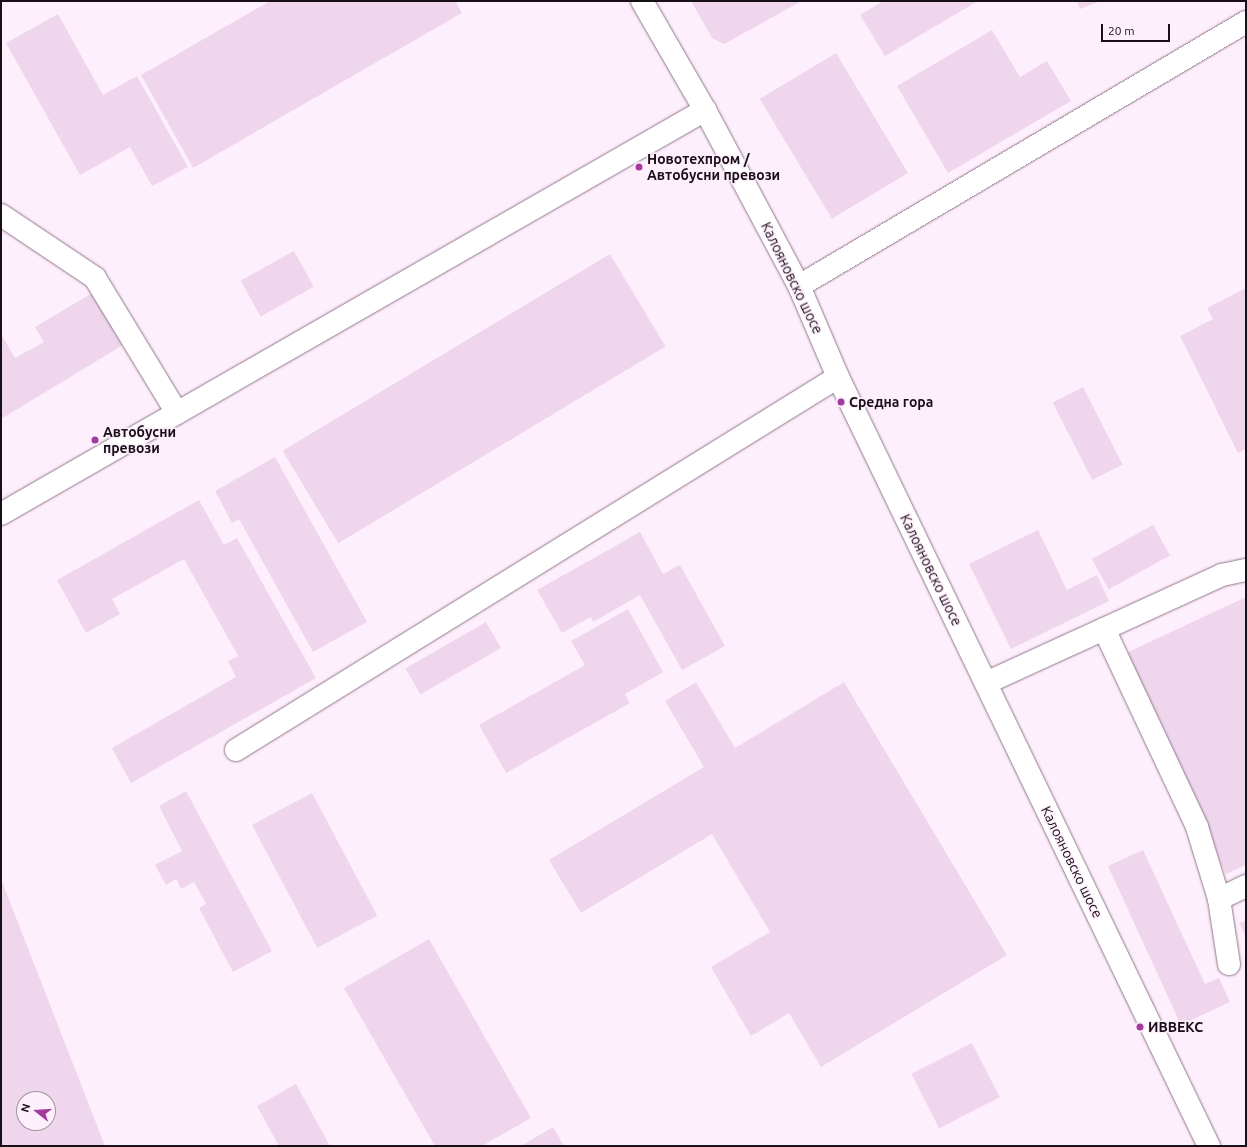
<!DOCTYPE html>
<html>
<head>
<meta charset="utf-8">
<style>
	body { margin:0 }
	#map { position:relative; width:1247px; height:1147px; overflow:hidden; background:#feeffc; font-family:Ubuntu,sans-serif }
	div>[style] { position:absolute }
	.building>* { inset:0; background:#efd6ed; transform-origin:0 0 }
	.roads { filter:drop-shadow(0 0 1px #8e778c) drop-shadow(0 0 1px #8e778c) }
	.minor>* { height:22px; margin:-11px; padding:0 11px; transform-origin:11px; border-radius:11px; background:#fff }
	.dots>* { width:11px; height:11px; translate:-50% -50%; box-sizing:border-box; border:2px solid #feeffc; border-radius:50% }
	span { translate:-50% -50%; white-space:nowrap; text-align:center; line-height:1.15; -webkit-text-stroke:3px #feeffc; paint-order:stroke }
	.poi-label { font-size:14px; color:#181017; font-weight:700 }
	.left { translate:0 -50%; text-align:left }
	.street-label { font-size:14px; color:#181017 }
	.frame { position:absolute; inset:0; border:2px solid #181017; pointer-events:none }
	.north { position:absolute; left:16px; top:1091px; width:40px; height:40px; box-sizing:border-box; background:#feeffc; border:1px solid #a296a0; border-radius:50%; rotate:287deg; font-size:11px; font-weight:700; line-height:16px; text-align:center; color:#181017 }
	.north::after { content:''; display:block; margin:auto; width:14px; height:18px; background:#a33b9e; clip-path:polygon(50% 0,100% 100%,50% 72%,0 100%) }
	.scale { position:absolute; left:1101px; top:24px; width:69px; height:18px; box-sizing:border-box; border:2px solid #181017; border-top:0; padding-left:5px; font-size:12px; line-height:14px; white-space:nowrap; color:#181017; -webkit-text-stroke:3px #feeffc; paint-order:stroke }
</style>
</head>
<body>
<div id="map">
	<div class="building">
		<i style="clip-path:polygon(270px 1px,455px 1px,462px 13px,193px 168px,141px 75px)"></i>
		<i style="clip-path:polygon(691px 1px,802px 1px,724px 44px,712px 38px)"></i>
		<i style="clip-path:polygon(883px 1px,978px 1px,885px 56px,860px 15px)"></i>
		<i style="clip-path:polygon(1077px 1px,1101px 1px,1080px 9px)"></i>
		<i style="clip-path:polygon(58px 14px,103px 95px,137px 76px,188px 167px,152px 186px,130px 147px,80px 175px,6px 43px)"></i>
		<i style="clip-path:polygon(992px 30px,1020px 77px,1047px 61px,1071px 101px,948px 173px,897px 86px)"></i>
		<i style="left:836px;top:53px;width:140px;height:89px;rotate:59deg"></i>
		<i style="left:294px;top:251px;width:41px;height:61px;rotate:61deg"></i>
		<i style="left:610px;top:254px;width:108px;height:382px;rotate:59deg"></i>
		<i style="clip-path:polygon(1246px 288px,1246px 449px,1238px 453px,1180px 336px,1213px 319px,1207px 308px)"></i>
		<i style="clip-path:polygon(92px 293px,123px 345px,1px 419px,1px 334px,15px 358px,44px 342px,35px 327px)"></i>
		<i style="left:1083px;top:387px;width:87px;height:34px;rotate:63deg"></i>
		<i style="clip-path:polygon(275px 457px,367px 622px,313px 652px,239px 519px,232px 523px,215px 491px)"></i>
		<i style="clip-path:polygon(199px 500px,224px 545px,237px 538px,316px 678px,131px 783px,112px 748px,236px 677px,228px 661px,238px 656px,184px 559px,112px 599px,120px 614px,86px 633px,57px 580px)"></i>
		<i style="left:1153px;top:525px;width:35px;height:70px;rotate:61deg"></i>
		<i style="clip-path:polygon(1038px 530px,1067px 590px,1097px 575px,1109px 601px,1011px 649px,969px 564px)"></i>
		<i style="clip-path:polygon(640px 532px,663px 574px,680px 565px,725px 646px,682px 670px,640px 595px,593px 622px,591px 617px,562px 633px,537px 590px)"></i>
		<i style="clip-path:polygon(1244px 598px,1246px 602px,1246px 865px,1226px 874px,1126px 653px)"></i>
		<i style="clip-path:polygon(628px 609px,663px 672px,625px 694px,630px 703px,506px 773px,479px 725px,585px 665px,571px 641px)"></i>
		<i style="left:486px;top:622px;width:30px;height:93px;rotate:60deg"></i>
		<i style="clip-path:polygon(696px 682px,735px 748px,844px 682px,1007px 955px,821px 1067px,789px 1013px,751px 1036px,711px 967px,770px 932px,712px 834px,581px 913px,549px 860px,704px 767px,665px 701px)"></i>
		<i style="clip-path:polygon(186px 791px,272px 951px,233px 972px,199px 908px,206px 904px,194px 882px,181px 889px,176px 879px,166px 885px,155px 865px,182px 851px,159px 806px)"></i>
		<i style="left:312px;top:793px;width:139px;height:68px;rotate:62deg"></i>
		<i style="clip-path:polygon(1143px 850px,1205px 984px,1219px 978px,1230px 1002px,1181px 1025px,1108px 866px)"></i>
		<i style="clip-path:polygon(evenodd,1px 879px,105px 1146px,1px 1146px,1px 879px,24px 1099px,48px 1099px,48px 1123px,24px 1123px,24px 1099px)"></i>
		<i style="clip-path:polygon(1246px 920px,1246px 937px,1239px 923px)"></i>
		<i style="clip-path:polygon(429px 939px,531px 1118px,482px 1146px,435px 1146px,344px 988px)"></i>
		<i style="left:972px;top:1043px;width:61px;height:68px;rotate:63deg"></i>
		<i style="clip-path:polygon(296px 1084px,330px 1146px,279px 1146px,257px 1106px)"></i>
		<i style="clip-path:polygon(553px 1127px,564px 1146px,521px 1146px)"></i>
	</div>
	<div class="roads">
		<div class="minor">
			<i style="left:642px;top:1px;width:126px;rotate:60deg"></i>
			<i style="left:705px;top:110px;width:200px;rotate:61.9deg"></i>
			<i style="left:799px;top:286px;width:99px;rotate:66.8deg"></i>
			<i style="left:838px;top:377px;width:854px;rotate:64.25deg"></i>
			<i style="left:1px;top:215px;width:113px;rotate:33.8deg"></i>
			<i style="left:95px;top:278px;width:158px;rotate:58.7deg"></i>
			<i style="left:799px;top:286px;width:519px;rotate:-30.57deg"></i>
			<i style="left:1px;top:514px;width:812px;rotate:-29.85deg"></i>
			<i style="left:1104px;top:629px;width:219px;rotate:64.8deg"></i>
			<i style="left:1197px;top:827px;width:75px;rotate:73deg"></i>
			<i style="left:1219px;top:899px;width:66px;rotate:81.3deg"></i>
			<i style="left:986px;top:683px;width:260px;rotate:-24.6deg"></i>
			<i style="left:1222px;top:575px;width:25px;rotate:-12deg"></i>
			<i style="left:236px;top:750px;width:708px;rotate:-31.78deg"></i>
			<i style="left:1219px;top:899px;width:30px;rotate:-26deg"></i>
		</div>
	</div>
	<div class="dots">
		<i style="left:639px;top:167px;background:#a33b9e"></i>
		<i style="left:841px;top:402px;background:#a33b9e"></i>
		<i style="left:95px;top:440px;background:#a33b9e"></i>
		<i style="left:1140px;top:1027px;background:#a33b9e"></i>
	</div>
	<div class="poi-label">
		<span class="left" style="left:647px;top:167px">Новотехпром /<br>Автобусни превози</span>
		<span class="left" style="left:849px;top:402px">Средна гора</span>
		<span class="left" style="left:103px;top:440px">Автобусни<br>превози</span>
		<span class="left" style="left:1148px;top:1027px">ИВВЕКС</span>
	</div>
	<div class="street-label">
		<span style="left:792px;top:278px;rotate:64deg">Калояновско шосе</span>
		<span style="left:931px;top:570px;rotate:64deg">Калояновско шосе</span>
		<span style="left:1072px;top:862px;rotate:64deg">Калояновско шосе</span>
	</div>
	<div class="frame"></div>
	<div class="north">N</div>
	<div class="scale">20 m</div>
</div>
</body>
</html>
